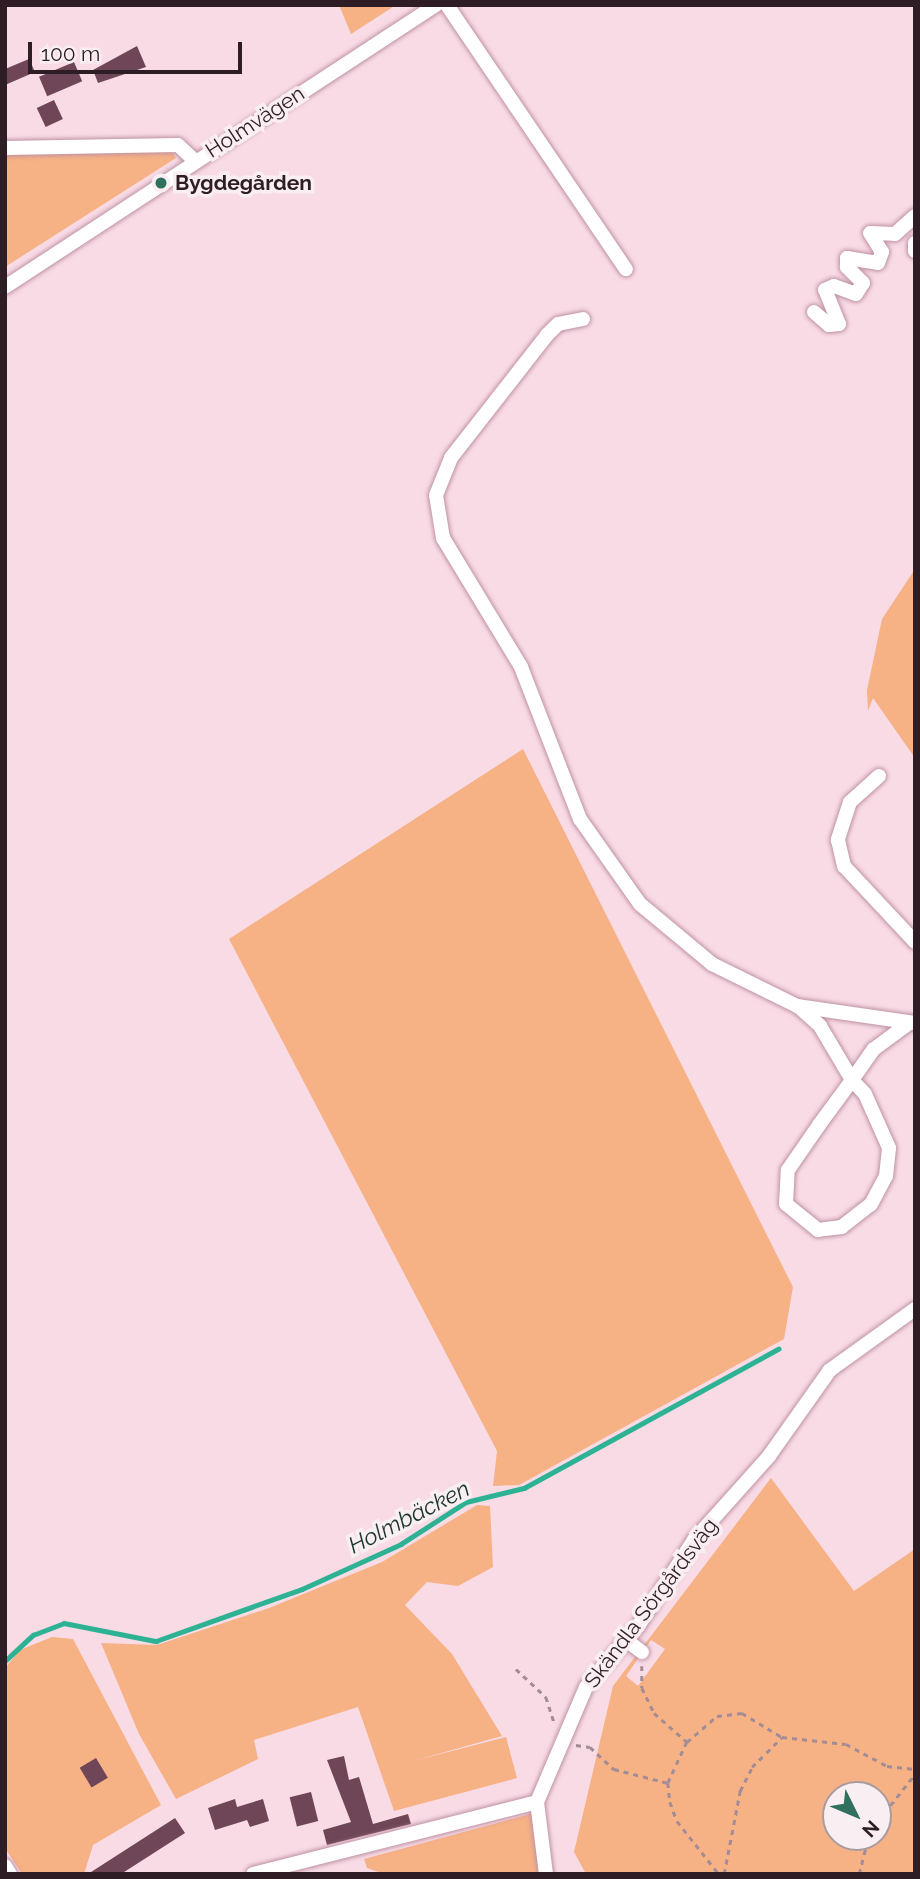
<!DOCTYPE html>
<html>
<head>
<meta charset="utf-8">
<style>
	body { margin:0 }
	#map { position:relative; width:920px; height:1879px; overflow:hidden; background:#f9dbe6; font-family:Raleway,sans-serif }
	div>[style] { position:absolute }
	.green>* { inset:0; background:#f6b185 }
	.stream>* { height:4.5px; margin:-2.25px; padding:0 2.25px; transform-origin:2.25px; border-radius:2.25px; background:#2eb294 }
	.building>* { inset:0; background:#6e4657; transform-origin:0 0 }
	.path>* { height:2.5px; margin-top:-1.25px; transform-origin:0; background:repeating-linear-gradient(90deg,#a48c95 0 5px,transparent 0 10px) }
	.roads { filter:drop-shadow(0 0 2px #bf92a4) drop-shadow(0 0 2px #bf92a4) }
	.minor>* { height:14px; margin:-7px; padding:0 7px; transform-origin:7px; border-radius:7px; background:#fff }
	.dots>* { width:19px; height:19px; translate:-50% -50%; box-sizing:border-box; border:4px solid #f9eff2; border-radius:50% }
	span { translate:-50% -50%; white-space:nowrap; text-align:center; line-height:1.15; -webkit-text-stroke:7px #f9eff2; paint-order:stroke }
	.street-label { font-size:21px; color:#2e1d24 }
	.poi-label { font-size:21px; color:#2e1d24; font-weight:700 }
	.left { translate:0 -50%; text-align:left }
	.water-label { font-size:23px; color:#1a352d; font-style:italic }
	.frame { position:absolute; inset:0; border:7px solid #2e1d24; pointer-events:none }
	.north { position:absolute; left:822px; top:1781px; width:70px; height:70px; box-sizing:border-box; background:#f9eff2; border:2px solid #a89ba0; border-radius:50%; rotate:133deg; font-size:19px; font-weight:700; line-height:28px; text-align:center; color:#2e1d24 }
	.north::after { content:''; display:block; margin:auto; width:24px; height:32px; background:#2f705f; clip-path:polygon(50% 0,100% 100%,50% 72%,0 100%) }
	.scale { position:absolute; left:28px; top:42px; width:214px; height:32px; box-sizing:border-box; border:4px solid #2e1d24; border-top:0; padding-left:9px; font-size:21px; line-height:24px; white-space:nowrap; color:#2e1d24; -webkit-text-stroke:5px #f9eff2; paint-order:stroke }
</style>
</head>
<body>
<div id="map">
	<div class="green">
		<i style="clip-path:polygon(339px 5px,396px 5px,351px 34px)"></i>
		<i style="clip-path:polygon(172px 152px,176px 158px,5px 267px,5px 153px)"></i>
		<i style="clip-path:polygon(915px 569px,915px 758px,873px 698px,868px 711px,867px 690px,882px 619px)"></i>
		<i style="clip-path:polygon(523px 749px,793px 1287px,784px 1339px,519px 1485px,493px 1486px,497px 1451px,229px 939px)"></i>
		<i style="clip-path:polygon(evenodd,771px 1478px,854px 1591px,915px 1549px,915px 1874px,586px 1874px,574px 1852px,613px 1686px,771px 1478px,651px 1640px,665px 1649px,638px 1686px,626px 1676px,651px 1640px,771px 1478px,836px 1795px,878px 1795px,878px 1837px,836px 1837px,836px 1795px)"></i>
		<i style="clip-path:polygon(477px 1505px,490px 1506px,493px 1567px,458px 1586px,427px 1582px,405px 1605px,452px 1654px,502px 1736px,413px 1761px,506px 1737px,517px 1778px,394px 1811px,358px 1707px,254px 1740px,258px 1759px,176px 1799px,139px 1734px,101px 1643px,157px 1645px,269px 1608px,382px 1562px)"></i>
		<i style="clip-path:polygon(52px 1637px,73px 1639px,161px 1805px,93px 1845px,84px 1874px,22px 1874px,5px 1848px,5px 1668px,20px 1650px)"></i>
		<i style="clip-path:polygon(534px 1813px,538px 1874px,384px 1874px,367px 1868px,364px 1859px)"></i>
	</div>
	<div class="stream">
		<i style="left:5px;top:1661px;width:38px;rotate:-43deg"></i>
		<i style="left:33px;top:1635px;width:33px;rotate:-21deg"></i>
		<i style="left:64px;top:1623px;width:94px;rotate:11.1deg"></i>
		<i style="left:156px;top:1641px;width:155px;rotate:-19.6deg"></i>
		<i style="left:302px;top:1589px;width:109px;rotate:-24.4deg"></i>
		<i style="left:401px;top:1544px;width:77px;rotate:-32.9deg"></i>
		<i style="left:466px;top:1502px;width:60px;rotate:-13.6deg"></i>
		<i style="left:524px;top:1488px;width:290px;rotate:-28.7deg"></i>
	</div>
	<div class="building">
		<i style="clip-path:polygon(137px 46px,146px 67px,98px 83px,93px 70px)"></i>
		<i style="clip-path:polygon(29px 59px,35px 72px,5px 85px,5px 69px)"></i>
		<i style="left:74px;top:62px;width:21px;height:38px;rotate:67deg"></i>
		<i style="left:54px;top:100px;width:21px;height:19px;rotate:65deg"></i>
		<i style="clip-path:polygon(344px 1756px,349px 1780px,359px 1777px,373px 1824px,408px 1814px,411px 1824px,327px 1845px,323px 1830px,351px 1822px,327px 1760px)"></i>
		<i style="left:96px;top:1758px;width:23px;height:19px;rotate:59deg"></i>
		<i style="left:311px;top:1792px;width:30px;height:22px;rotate:76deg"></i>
		<i style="clip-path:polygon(235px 1799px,237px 1807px,263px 1799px,269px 1821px,250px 1827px,247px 1820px,215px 1830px,208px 1808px)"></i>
		<i style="clip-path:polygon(175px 1818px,185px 1833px,121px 1874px,88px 1874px)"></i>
	</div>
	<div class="path">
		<i style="left:642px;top:1666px;width:22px;rotate:90deg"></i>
		<i style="left:642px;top:1688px;width:28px;rotate:64deg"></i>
		<i style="left:654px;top:1713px;width:44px;rotate:41.3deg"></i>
		<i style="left:687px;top:1742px;width:40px;rotate:-41deg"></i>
		<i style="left:717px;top:1716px;width:25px;rotate:-7deg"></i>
		<i style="left:742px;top:1713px;width:47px;rotate:31deg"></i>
		<i style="left:782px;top:1737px;width:64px;rotate:6.2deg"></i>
		<i style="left:846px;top:1744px;width:47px;rotate:28.2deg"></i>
		<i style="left:887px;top:1766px;width:28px;rotate:6deg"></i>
		<i style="left:516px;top:1669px;width:41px;rotate:43deg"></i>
		<i style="left:546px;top:1697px;width:28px;rotate:72deg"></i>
		<i style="left:687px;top:1742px;width:45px;rotate:114.9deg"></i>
		<i style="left:668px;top:1783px;width:19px;rotate:84deg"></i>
		<i style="left:670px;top:1802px;width:20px;rotate:70deg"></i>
		<i style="left:677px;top:1821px;width:68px;rotate:51.6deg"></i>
		<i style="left:576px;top:1745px;width:14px;rotate:8deg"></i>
		<i style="left:590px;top:1747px;width:33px;rotate:43deg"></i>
		<i style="left:614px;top:1769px;width:56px;rotate:14.5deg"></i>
		<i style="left:878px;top:1821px;width:60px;rotate:-51.8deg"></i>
		<i style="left:724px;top:1874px;width:85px;rotate:-79.1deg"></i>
		<i style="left:740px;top:1791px;width:27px;rotate:-63deg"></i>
		<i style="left:752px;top:1767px;width:42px;rotate:-45deg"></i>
		<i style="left:859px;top:1874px;width:38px;rotate:-76deg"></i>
	</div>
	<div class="roads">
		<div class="minor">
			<i style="left:447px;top:5px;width:319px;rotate:55.9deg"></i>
			<i style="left:5px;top:148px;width:173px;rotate:-1deg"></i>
			<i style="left:178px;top:145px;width:23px;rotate:43deg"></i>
			<i style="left:915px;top:243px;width:8px;rotate:90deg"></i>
			<i style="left:5px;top:287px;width:515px;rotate:-33.2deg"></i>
			<i style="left:814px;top:312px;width:20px;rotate:41deg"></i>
			<i style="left:829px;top:325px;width:10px;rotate:-6deg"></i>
			<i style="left:839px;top:324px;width:37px;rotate:-112deg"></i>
			<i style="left:825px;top:290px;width:10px;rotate:-24deg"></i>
			<i style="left:834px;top:286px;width:23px;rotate:20deg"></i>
			<i style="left:856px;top:294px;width:13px;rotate:-58deg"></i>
			<i style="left:863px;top:283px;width:23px;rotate:-135deg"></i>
			<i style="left:847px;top:267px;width:9px;rotate:-90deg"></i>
			<i style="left:847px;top:258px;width:31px;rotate:9deg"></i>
			<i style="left:878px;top:263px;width:12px;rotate:-70deg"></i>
			<i style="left:882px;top:252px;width:22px;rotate:-122deg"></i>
			<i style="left:870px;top:233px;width:25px;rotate:2deg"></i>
			<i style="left:895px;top:234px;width:27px;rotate:-42deg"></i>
			<i style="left:583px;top:319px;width:25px;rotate:169deg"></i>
			<i style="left:558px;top:324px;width:16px;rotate:135deg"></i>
			<i style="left:547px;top:335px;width:156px;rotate:128deg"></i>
			<i style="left:451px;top:458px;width:40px;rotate:112deg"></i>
			<i style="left:436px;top:495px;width:44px;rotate:80.8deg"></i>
			<i style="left:443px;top:538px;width:151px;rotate:58.8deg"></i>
			<i style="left:521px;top:667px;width:163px;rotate:68.8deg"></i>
			<i style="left:580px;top:819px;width:104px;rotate:54.8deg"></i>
			<i style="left:640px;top:904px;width:94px;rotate:39.8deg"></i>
			<i style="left:712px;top:964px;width:95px;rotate:26.3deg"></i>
			<i style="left:797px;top:1006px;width:119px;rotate:8.2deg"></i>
			<i style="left:879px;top:776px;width:39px;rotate:138deg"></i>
			<i style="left:850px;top:802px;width:40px;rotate:108deg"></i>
			<i style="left:838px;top:840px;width:27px;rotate:77deg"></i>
			<i style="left:844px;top:866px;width:104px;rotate:46.9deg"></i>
			<i style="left:798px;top:1006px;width:30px;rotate:42deg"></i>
			<i style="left:820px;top:1026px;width:63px;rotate:59.3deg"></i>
			<i style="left:852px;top:1080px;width:19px;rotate:47deg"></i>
			<i style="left:865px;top:1094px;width:59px;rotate:66deg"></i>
			<i style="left:889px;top:1148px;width:28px;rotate:96deg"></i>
			<i style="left:886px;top:1176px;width:32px;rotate:118deg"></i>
			<i style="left:871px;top:1204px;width:37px;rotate:142deg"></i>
			<i style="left:842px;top:1227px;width:24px;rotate:173deg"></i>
			<i style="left:818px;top:1230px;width:41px;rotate:-140.9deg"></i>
			<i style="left:786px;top:1204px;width:34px;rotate:-87deg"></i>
			<i style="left:788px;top:1170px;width:55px;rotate:-55.4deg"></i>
			<i style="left:819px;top:1125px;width:56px;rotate:-53.7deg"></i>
			<i style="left:852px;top:1080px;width:38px;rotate:-55deg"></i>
			<i style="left:874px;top:1049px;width:44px;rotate:-36.6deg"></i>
			<i style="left:626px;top:1640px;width:20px;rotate:37deg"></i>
			<i style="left:537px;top:1802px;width:73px;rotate:82.9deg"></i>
			<i style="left:5px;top:1866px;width:9px;rotate:58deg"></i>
			<i style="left:253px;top:1874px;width:293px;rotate:-14.2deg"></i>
			<i style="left:537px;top:1802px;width:125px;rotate:-66.9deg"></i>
			<i style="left:586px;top:1687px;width:80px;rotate:-49.6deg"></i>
			<i style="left:638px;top:1626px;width:103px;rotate:-56.9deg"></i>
			<i style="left:694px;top:1540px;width:113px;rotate:-48.2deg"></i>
			<i style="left:769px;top:1456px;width:105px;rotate:-54.7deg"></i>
			<i style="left:830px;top:1370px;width:105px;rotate:-35.7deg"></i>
		</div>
	</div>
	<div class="dots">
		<i style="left:161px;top:183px;background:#2f705f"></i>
	</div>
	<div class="street-label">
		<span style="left:255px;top:122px;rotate:-33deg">Holmvägen</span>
		<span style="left:651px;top:1603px;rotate:-53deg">Skändla Sörgårdsväg</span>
	</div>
	<div class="poi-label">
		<span class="left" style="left:175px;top:183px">Bygdegården</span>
	</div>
	<div class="water-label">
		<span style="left:409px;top:1517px;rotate:-27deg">Holmbäcken</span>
	</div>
	<div class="frame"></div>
	<div class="north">N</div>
	<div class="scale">100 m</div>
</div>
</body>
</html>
